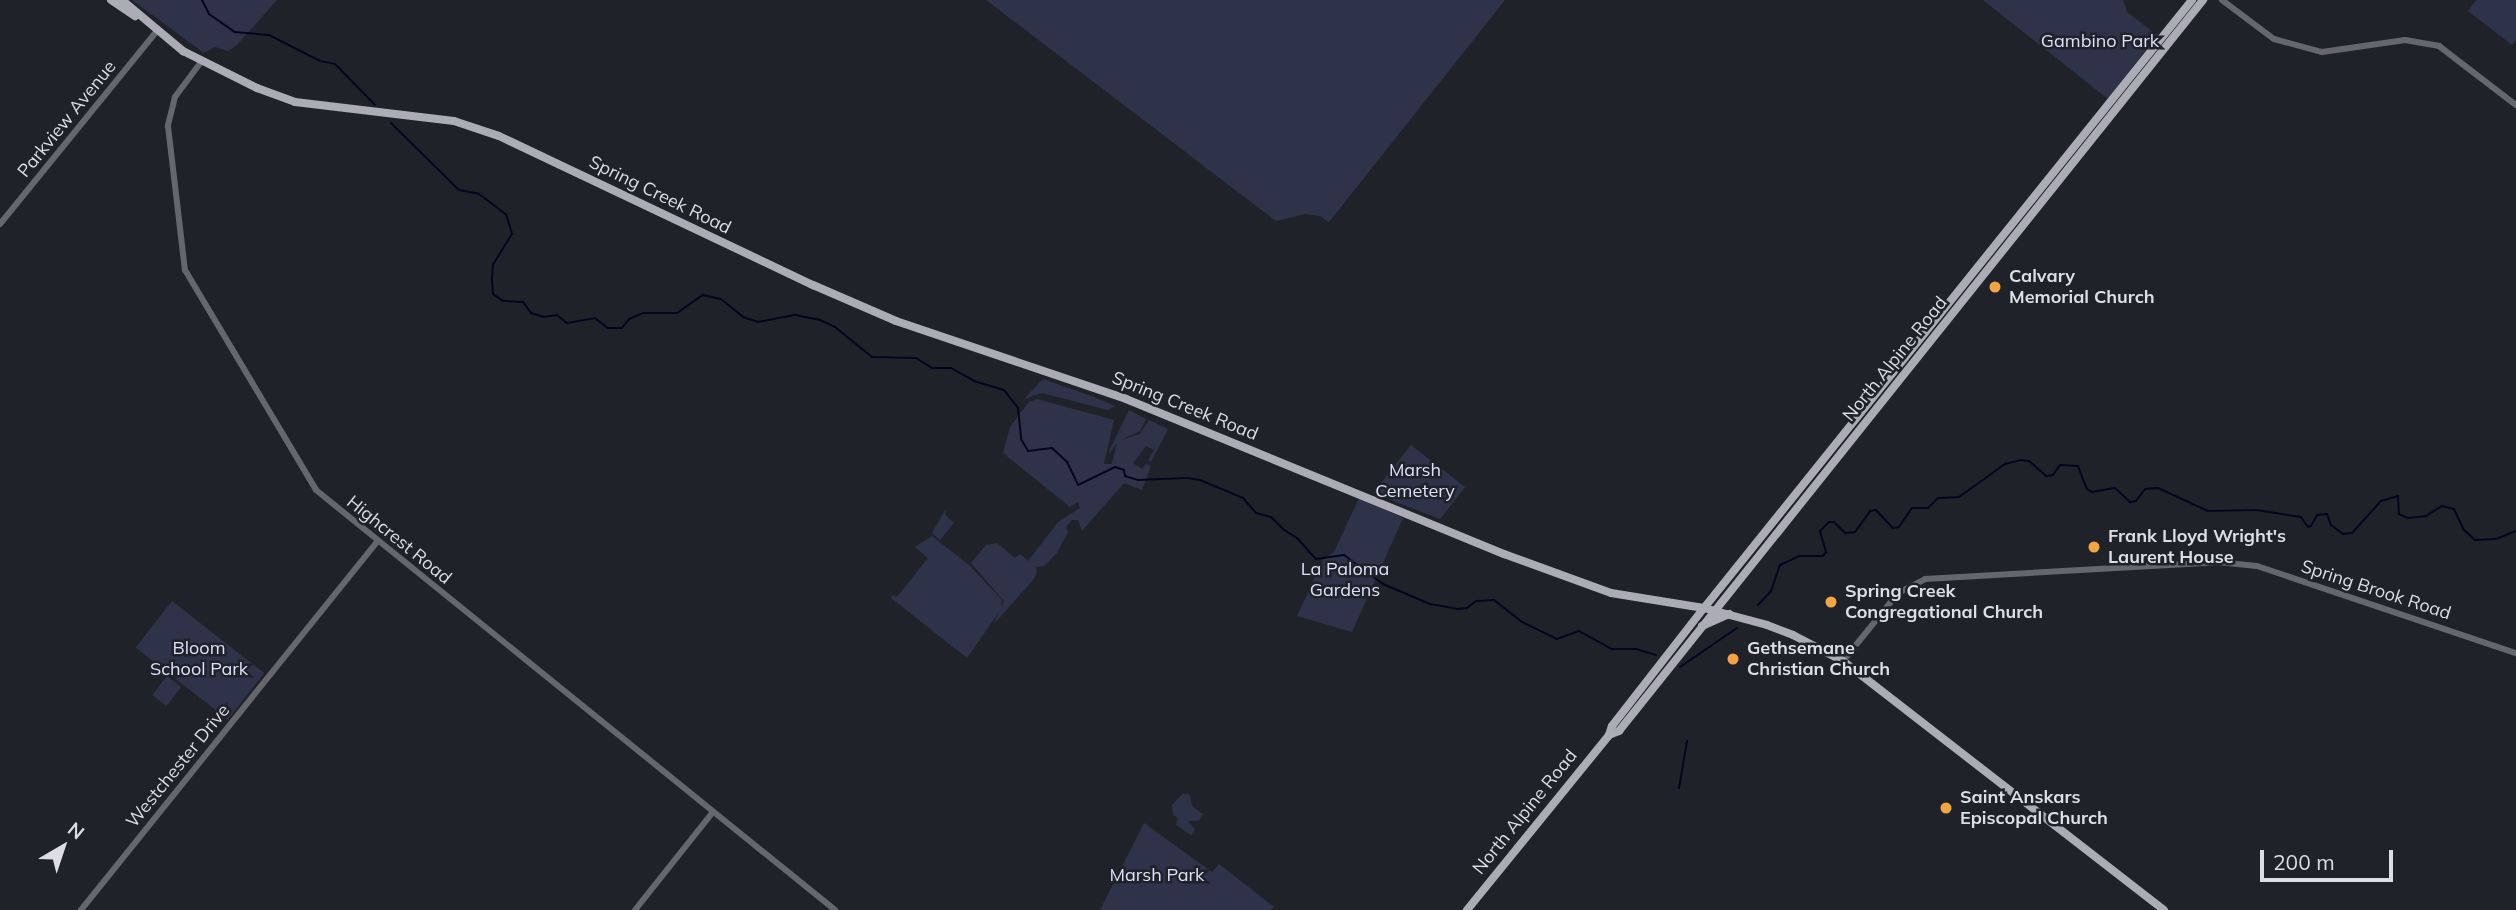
<!DOCTYPE html>
<html>
<head>
<meta charset="utf-8">
<style>
	body { margin:0 }
	#map { position:relative; width:2516px; height:910px; overflow:hidden; background:#20222a; font-family:Mulish,sans-serif }
	div>[style] { position:absolute }
	.green>* { inset:0; background:#2f334a; transform-origin:0 0 }
	.stream>* { height:2px; margin:-1px; padding:0 1px; transform-origin:1px; border-radius:1px; background:#060520 }
	.minor>* { height:6px; margin:-3px; padding:0 3px; transform-origin:3px; border-radius:3px; background:#66676c }
	.major>* { height:8px; margin:-4px; padding:0 4px; transform-origin:4px; border-radius:4px; background:#abacb6 }
	.dots>* { width:19px; height:19px; translate:-50% -50%; box-sizing:border-box; border:4px solid #20222a; border-radius:50% }
	span { translate:-50% -50%; white-space:nowrap; text-align:center; line-height:1.15; -webkit-text-stroke:5px #20222a; paint-order:stroke }
	.park-label { font-size:18px; color:#dce0fa }
	.street-label { font-size:18px; color:#dddee4 }
	.poi-label { font-size:18px; color:#dddee4; font-weight:700 }
	.left { translate:0 -50%; text-align:left }
	.north { position:absolute; left:28px; top:812px; width:70px; height:70px; -webkit-text-stroke:5px #20222a; paint-order:stroke; rotate:39deg; font-size:19px; font-weight:700; line-height:28px; text-align:center; color:#dddee4 }
	.north::after { content:''; display:block; margin:auto; width:24px; height:32px; background:#dddee4; clip-path:polygon(50% 0,100% 100%,50% 72%,0 100%) }
	.scale { position:absolute; left:2260px; top:850px; width:133px; height:32px; box-sizing:border-box; border:4px solid #dddee4; border-top:0; padding-left:9px; font-size:21px; line-height:24px; white-space:nowrap; color:#dddee4; -webkit-text-stroke:5px #20222a; paint-order:stroke }
</style>
</head>
<body>
<div id="map">
	<div class="green">
		<i style="clip-path:polygon(132px 0,277px 0,236px 46px,228px 51px,215px 47px,204px 53px)"></i>
		<i style="clip-path:polygon(986px 0,1505px 0,1329px 222px,1320px 216px,1305px 214px,1276px 221px)"></i>
		<i style="clip-path:polygon(1983px 0,2123px 0,2127px 12px,2157px 35px,2108px 99px)"></i>
		<i style="clip-path:polygon(2476px 0,2516px 0,2516px 40px,2512px 45px,2468px 11px)"></i>
		<i style="clip-path:polygon(1043px 379px,1091px 396px,1115px 406px,1108px 410px,1042px 393px,1024px 399px)"></i>
		<i style="clip-path:polygon(1037px 399px,1114px 420px,1104px 464px,1112px 464px,1117px 443px,1109px 454px,1110px 449px,1129px 410px,1146px 419px,1140px 431px,1121px 440px,1140px 434px,1149px 420px,1168px 429px,1151px 462px,1148px 460px,1154px 450px,1146px 446px,1133px 463px,1142px 469px,1146px 464px,1151px 466px,1142px 490px,1124px 483px,1082px 531px,1078px 520px,1072px 520px,1066px 527px,1068px 532px,1057px 553px,1044px 566px,1036px 567px,1037px 573px,1033px 580px,993px 625px,1004px 601px,971px 563px,986px 545px,997px 543px,1015px 558px,1020px 554px,1028px 561px,1058px 522px,1080px 508px,1078px 502px,1070px 507px,1003px 453px,1010px 427px,1029px 402px)"></i>
		<i style="clip-path:polygon(1411px 445px,1465px 487px,1440px 519px,1373px 493px)"></i>
		<i style="clip-path:polygon(1359px 498px,1403px 518px,1352px 632px,1297px 616px,1323px 560px,1334px 552px)"></i>
		<i style="clip-path:polygon(945px 510px,946px 516px,954px 523px,940px 540px,932px 533px)"></i>
		<i style="clip-path:polygon(932px 536px,969px 565px,1002px 600px,1001px 609px,967px 658px,891px 598px,893px 595px,897px 597px,928px 558px,915px 547px)"></i>
		<i style="left:172px;top:601px;width:117px;height:59px;rotate:38deg"></i>
		<i style="left:167px;top:676px;width:18px;height:24px;rotate:38deg"></i>
		<i style="clip-path:polygon(1183px 793px,1190px 795px,1192px 806px,1203px 814px,1199px 821px,1188px 821px,1195px 830px,1191px 835px,1176px 825px,1178px 818px,1173px 815px,1172px 805px)"></i>
		<i style="clip-path:polygon(1144px 823px,1212px 872px,1219px 864px,1274px 907px,1271px 910px,1100px 910px)"></i>
	</div>
	<div class="stream">
		<i style="left:202px;top:0;width:16px;rotate:63deg"></i>
		<i style="left:209px;top:14px;width:32px;rotate:35deg"></i>
		<i style="left:235px;top:32px;width:34px;rotate:5deg"></i>
		<i style="left:269px;top:35px;width:57px;rotate:27deg"></i>
		<i style="left:320px;top:61px;width:15px;rotate:11deg"></i>
		<i style="left:335px;top:64px;width:57px;rotate:45.7deg"></i>
		<i style="left:391px;top:123px;width:95px;rotate:44.6deg"></i>
		<i style="left:459px;top:190px;width:20px;rotate:11deg"></i>
		<i style="left:479px;top:194px;width:34px;rotate:37deg"></i>
		<i style="left:506px;top:214px;width:21px;rotate:73deg"></i>
		<i style="left:512px;top:234px;width:36px;rotate:122deg"></i>
		<i style="left:493px;top:264px;width:16px;rotate:94deg"></i>
		<i style="left:492px;top:280px;width:14px;rotate:86deg"></i>
		<i style="left:493px;top:294px;width:12px;rotate:35deg"></i>
		<i style="left:503px;top:301px;width:20px;rotate:3deg"></i>
		<i style="left:523px;top:302px;width:14px;rotate:54deg"></i>
		<i style="left:531px;top:313px;width:13px;rotate:18deg"></i>
		<i style="left:543px;top:317px;width:14px;rotate:-8deg"></i>
		<i style="left:557px;top:315px;width:13px;rotate:39deg"></i>
		<i style="left:567px;top:323px;width:28px;rotate:-10deg"></i>
		<i style="left:595px;top:318px;width:16px;rotate:38deg"></i>
		<i style="left:608px;top:328px;width:14px"></i>
		<i style="left:622px;top:328px;width:11px;rotate:-52deg"></i>
		<i style="left:629px;top:319px;width:15px;rotate:-23deg"></i>
		<i style="left:643px;top:313px;width:34px"></i>
		<i style="left:677px;top:313px;width:32px;rotate:-35deg"></i>
		<i style="left:703px;top:295px;width:18px;rotate:13deg"></i>
		<i style="left:721px;top:299px;width:28px;rotate:39deg"></i>
		<i style="left:743px;top:317px;width:16px;rotate:18deg"></i>
		<i style="left:758px;top:322px;width:38px;rotate:-11deg"></i>
		<i style="left:795px;top:315px;width:25px;rotate:11deg"></i>
		<i style="left:820px;top:320px;width:17px;rotate:25deg"></i>
		<i style="left:835px;top:327px;width:48px;rotate:39deg"></i>
		<i style="left:872px;top:357px;width:44px;rotate:1.3deg"></i>
		<i style="left:916px;top:358px;width:19px;rotate:32deg"></i>
		<i style="left:932px;top:368px;width:19px"></i>
		<i style="left:951px;top:368px;width:26px;rotate:29deg"></i>
		<i style="left:974px;top:381px;width:31px;rotate:17deg"></i>
		<i style="left:1004px;top:390px;width:23px;rotate:52deg"></i>
		<i style="left:1018px;top:408px;width:31px;rotate:84deg"></i>
		<i style="left:1021px;top:439px;width:14px;rotate:60deg"></i>
		<i style="left:1028px;top:451px;width:24px;rotate:-7deg"></i>
		<i style="left:1052px;top:448px;width:21px;rotate:43deg"></i>
		<i style="left:1067px;top:462px;width:25px;rotate:64deg"></i>
		<i style="left:1078px;top:485px;width:41px;rotate:-25.9deg"></i>
		<i style="left:1115px;top:467px;width:9px;rotate:18deg"></i>
		<i style="left:1124px;top:470px;width:6px;rotate:81deg"></i>
		<i style="left:1125px;top:476px;width:14px;rotate:17deg"></i>
		<i style="left:1138px;top:480px;width:49px;rotate:-2.3deg"></i>
		<i style="left:1187px;top:478px;width:13px;rotate:9deg"></i>
		<i style="left:1200px;top:480px;width:47px;rotate:22.7deg"></i>
		<i style="left:1243px;top:498px;width:20px;rotate:49deg"></i>
		<i style="left:1256px;top:513px;width:16px;rotate:15deg"></i>
		<i style="left:1271px;top:517px;width:17px;rotate:45deg"></i>
		<i style="left:1283px;top:529px;width:17px;rotate:33deg"></i>
		<i style="left:1297px;top:538px;width:28px;rotate:48deg"></i>
		<i style="left:1316px;top:559px;width:28px;rotate:-8deg"></i>
		<i style="left:1344px;top:555px;width:49px;rotate:36.6deg"></i>
		<i style="left:1383px;top:584px;width:51px;rotate:23.1deg"></i>
		<i style="left:1430px;top:604px;width:28px;rotate:10deg"></i>
		<i style="left:1458px;top:609px;width:9px;rotate:-6deg"></i>
		<i style="left:1467px;top:608px;width:11px;rotate:-38deg"></i>
		<i style="left:1476px;top:601px;width:18px;rotate:-3deg"></i>
		<i style="left:1494px;top:600px;width:36px;rotate:38deg"></i>
		<i style="left:1522px;top:622px;width:39px;rotate:26deg"></i>
		<i style="left:1557px;top:639px;width:23px;rotate:-20deg"></i>
		<i style="left:1579px;top:631px;width:38px;rotate:29deg"></i>
		<i style="left:1612px;top:649px;width:24px"></i>
		<i style="left:1636px;top:649px;width:21px;rotate:17deg"></i>
		<i style="left:1758px;top:605px;width:19px;rotate:-47deg"></i>
		<i style="left:1771px;top:591px;width:28px;rotate:-71deg"></i>
		<i style="left:1780px;top:565px;width:21px;rotate:-25deg"></i>
		<i style="left:1799px;top:556px;width:24px"></i>
		<i style="left:1823px;top:556px;width:5px;rotate:-53deg"></i>
		<i style="left:1826px;top:552px;width:22px;rotate:-106deg"></i>
		<i style="left:1820px;top:531px;width:13px;rotate:-45deg"></i>
		<i style="left:1829px;top:522px;width:5px"></i>
		<i style="left:1834px;top:522px;width:16px;rotate:45deg"></i>
		<i style="left:1845px;top:533px;width:10px;rotate:-6deg"></i>
		<i style="left:1855px;top:532px;width:26px;rotate:-54deg"></i>
		<i style="left:1870px;top:511px;width:6px;rotate:-9deg"></i>
		<i style="left:1876px;top:510px;width:25px;rotate:47deg"></i>
		<i style="left:1893px;top:528px;width:6px;rotate:-9deg"></i>
		<i style="left:1899px;top:527px;width:23px;rotate:-56deg"></i>
		<i style="left:1912px;top:508px;width:16px"></i>
		<i style="left:1928px;top:508px;width:14px;rotate:-45deg"></i>
		<i style="left:1938px;top:498px;width:21px;rotate:-3deg"></i>
		<i style="left:1959px;top:497px;width:57px;rotate:-35.7deg"></i>
		<i style="left:2005px;top:464px;width:16px;rotate:-14deg"></i>
		<i style="left:2021px;top:460px;width:8px;rotate:7deg"></i>
		<i style="left:2029px;top:461px;width:23px;rotate:41deg"></i>
		<i style="left:2046px;top:476px;width:7px;rotate:-8deg"></i>
		<i style="left:2053px;top:475px;width:12px;rotate:-55deg"></i>
		<i style="left:2060px;top:465px;width:18px;rotate:3deg"></i>
		<i style="left:2078px;top:466px;width:25px;rotate:69deg"></i>
		<i style="left:2087px;top:489px;width:6px;rotate:31deg"></i>
		<i style="left:2092px;top:492px;width:23px;rotate:-10deg"></i>
		<i style="left:2115px;top:488px;width:21px;rotate:43deg"></i>
		<i style="left:2130px;top:502px;width:6px;rotate:-9deg"></i>
		<i style="left:2136px;top:501px;width:15px;rotate:-53deg"></i>
		<i style="left:2145px;top:489px;width:13px;rotate:-4deg"></i>
		<i style="left:2158px;top:488px;width:55px;rotate:24.7deg"></i>
		<i style="left:2208px;top:511px;width:48px;rotate:-1.2deg"></i>
		<i style="left:2256px;top:510px;width:38px;rotate:9deg"></i>
		<i style="left:2294px;top:516px;width:7px;rotate:8deg"></i>
		<i style="left:2301px;top:517px;width:12px;rotate:55deg"></i>
		<i style="left:2308px;top:527px;width:3px;rotate:-18deg"></i>
		<i style="left:2311px;top:526px;width:13px;rotate:-61deg"></i>
		<i style="left:2317px;top:515px;width:10px;rotate:-6deg"></i>
		<i style="left:2327px;top:514px;width:12px;rotate:70deg"></i>
		<i style="left:2331px;top:525px;width:15px;rotate:37deg"></i>
		<i style="left:2343px;top:534px;width:9px;rotate:-6deg"></i>
		<i style="left:2352px;top:533px;width:43px;rotate:-47.8deg"></i>
		<i style="left:2381px;top:501px;width:18px;rotate:-16deg"></i>
		<i style="left:2398px;top:496px;width:18px;rotate:87deg"></i>
		<i style="left:2399px;top:514px;width:10px;rotate:24deg"></i>
		<i style="left:2408px;top:518px;width:18px;rotate:-6deg"></i>
		<i style="left:2426px;top:516px;width:19px;rotate:-32deg"></i>
		<i style="left:2442px;top:506px;width:12px;rotate:14deg"></i>
		<i style="left:2454px;top:509px;width:23px;rotate:65deg"></i>
		<i style="left:2464px;top:530px;width:15px;rotate:42deg"></i>
		<i style="left:2475px;top:540px;width:21px;rotate:-3deg"></i>
		<i style="left:2496px;top:539px;width:22px;rotate:-22deg"></i>
		<i style="left:1680px;top:667px;width:69px;rotate:-34.4deg"></i>
		<i style="left:1679px;top:788px;width:48px;rotate:-80.3deg"></i>
	</div>
	<div class="minor">
		<i style="left:2222px;top:0;width:65px;rotate:36.9deg"></i>
		<i style="left:2274px;top:39px;width:50px;rotate:15.2deg"></i>
		<i style="left:2322px;top:52px;width:84px;rotate:-8.2deg"></i>
		<i style="left:2405px;top:40px;width:35px;rotate:10deg"></i>
		<i style="left:2439px;top:46px;width:97px;rotate:37.5deg"></i>
		<i style="left:201px;top:62px;width:44px;rotate:126.6deg"></i>
		<i style="left:175px;top:97px;width:30px;rotate:104deg"></i>
		<i style="left:168px;top:126px;width:145px;rotate:83.3deg"></i>
		<i style="left:185px;top:270px;width:256px;rotate:59.2deg"></i>
		<i style="left:316px;top:490px;width:668px;rotate:38.98deg"></i>
		<i style="left:0;top:224px;width:249px;rotate:-50.9deg"></i>
		<i style="left:1843px;top:661px;width:87px;rotate:-51deg"></i>
		<i style="left:1898px;top:593px;width:30px;rotate:-27deg"></i>
		<i style="left:1925px;top:579px;width:293px;rotate:-3.3deg"></i>
		<i style="left:2218px;top:562px;width:39px;rotate:6deg"></i>
		<i style="left:2257px;top:566px;width:273px;rotate:18.6deg"></i>
		<i style="left:81px;top:910px;width:474px;rotate:-51.2deg"></i>
		<i style="left:635px;top:910px;width:125px;rotate:-51.5deg"></i>
	</div>
	<div class="major">
		<i style="left:111px;top:0;width:29px;rotate:34deg"></i>
		<i style="left:122px;top:0;width:80px;rotate:39.9deg"></i>
		<i style="left:183px;top:51px;width:83px;rotate:26.6deg"></i>
		<i style="left:257px;top:88px;width:40px;rotate:20.2deg"></i>
		<i style="left:295px;top:102px;width:160px;rotate:6.8deg"></i>
		<i style="left:454px;top:121px;width:47px;rotate:18.4deg"></i>
		<i style="left:499px;top:136px;width:348px;rotate:25.4deg"></i>
		<i style="left:813px;top:285px;width:90px;rotate:23.4deg"></i>
		<i style="left:896px;top:321px;width:243px;rotate:18.7deg"></i>
		<i style="left:1126px;top:399px;width:409px;rotate:22.3deg"></i>
		<i style="left:1504px;top:554px;width:114px;rotate:20deg"></i>
		<i style="left:1611px;top:593px;width:94px;rotate:9.2deg"></i>
		<i style="left:1704px;top:608px;width:65px;rotate:15.1deg"></i>
		<i style="left:1767px;top:625px;width:28px;rotate:21deg"></i>
		<i style="left:1793px;top:635px;width:56px;rotate:27.5deg"></i>
		<i style="left:1843px;top:661px;width:406px;rotate:37.8deg"></i>
		<i style="left:1702px;top:626px;width:30px;rotate:-24deg"></i>
		<i style="left:1609px;top:735px;width:11px;rotate:-22deg"></i>
		<i style="left:1619px;top:731px;width:936px;rotate:-51.38deg"></i>
		<i style="left:1467px;top:910px;width:225px;rotate:-50.9deg"></i>
		<i style="left:1609px;top:735px;width:9px;rotate:-72deg"></i>
		<i style="left:1612px;top:726px;width:150px;rotate:-52.1deg"></i>
		<i style="left:1704px;top:608px;width:780px;rotate:-51.25deg"></i>
	</div>
	<div class="dots">
		<i style="left:1995px;top:287px;background:#f3a443"></i>
		<i style="left:2094px;top:547px;background:#f3a443"></i>
		<i style="left:1831px;top:602px;background:#f3a443"></i>
		<i style="left:1733px;top:659px;background:#f3a443"></i>
		<i style="left:1946px;top:808px;background:#f3a443"></i>
	</div>
	<div class="park-label">
		<span style="left:2100px;top:41px">Gambino Park</span>
		<span style="left:1415px;top:481px">Marsh<br>Cemetery</span>
		<span style="left:1345px;top:580px">La Paloma<br>Gardens</span>
		<span style="left:199px;top:659px">Bloom<br>School Park</span>
		<span style="left:1157px;top:875px">Marsh Park</span>
	</div>
	<div class="street-label">
		<span style="left:67px;top:119px;rotate:-51deg">Parkview Avenue</span>
		<span style="left:660px;top:195px;rotate:26deg">Spring Creek Road</span>
		<span style="left:1895px;top:359px;rotate:-51deg">North Alpine Road</span>
		<span style="left:1185px;top:406px;rotate:22deg">Spring Creek Road</span>
		<span style="left:399px;top:540px;rotate:39deg">Highcrest Road</span>
		<span style="left:2376px;top:590px;rotate:18deg">Spring Brook Road</span>
		<span style="left:178px;top:766px;rotate:-51deg">Westchester Drive</span>
		<span style="left:1525px;top:812px;rotate:-51deg">North Alpine Road</span>
	</div>
	<div class="poi-label">
		<span class="left" style="left:2009px;top:287px">Calvary<br>Memorial Church</span>
		<span class="left" style="left:2108px;top:547px">Frank Lloyd Wright's<br>Laurent House</span>
		<span class="left" style="left:1845px;top:602px">Spring Creek<br>Congregational Church</span>
		<span class="left" style="left:1747px;top:659px">Gethsemane<br>Christian Church</span>
		<span class="left" style="left:1960px;top:808px">Saint Anskars<br>Episcopal Church</span>
	</div>
	<div class="north">N</div>
	<div class="scale">200 m</div>
</div>
</body>
</html>
